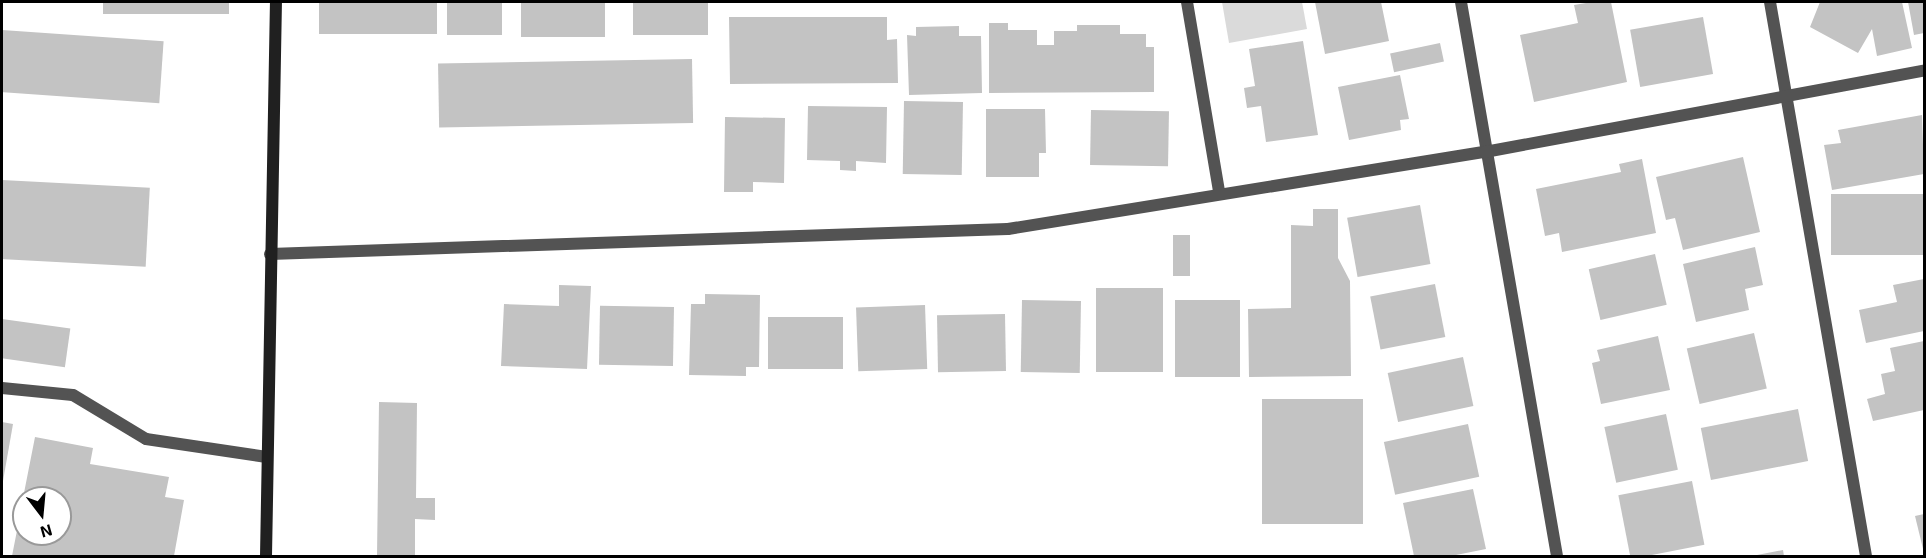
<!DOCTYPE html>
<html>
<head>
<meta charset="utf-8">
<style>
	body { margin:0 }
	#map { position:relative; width:1926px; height:558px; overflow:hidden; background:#fff; font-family:"Exo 2",sans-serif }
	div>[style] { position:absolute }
	.green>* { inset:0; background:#dadada }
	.building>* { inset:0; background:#c3c3c3; transform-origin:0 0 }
	.lane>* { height:12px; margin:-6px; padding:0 6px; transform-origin:6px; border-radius:6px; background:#535353 }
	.street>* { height:12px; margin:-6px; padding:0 6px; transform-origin:6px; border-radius:6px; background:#535353 }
	.secondary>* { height:12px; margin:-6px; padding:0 6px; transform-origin:6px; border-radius:6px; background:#202020 }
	span { translate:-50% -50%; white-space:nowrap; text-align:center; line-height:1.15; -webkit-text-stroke:6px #fff; paint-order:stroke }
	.frame { position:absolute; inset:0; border:3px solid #000; pointer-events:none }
	.north { position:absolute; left:12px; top:486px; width:60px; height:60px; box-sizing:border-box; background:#fff; border:2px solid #999; border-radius:50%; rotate:164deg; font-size:16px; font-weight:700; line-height:24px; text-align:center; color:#000 }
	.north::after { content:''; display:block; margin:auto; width:21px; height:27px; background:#000; clip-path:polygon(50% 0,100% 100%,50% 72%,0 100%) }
</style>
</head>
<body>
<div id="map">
	<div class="green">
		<i style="clip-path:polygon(1222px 2px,1302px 2px,1307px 29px,1229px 43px)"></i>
	</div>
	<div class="building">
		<i style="left:103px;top:2px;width:126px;height:12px"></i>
		<i style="left:319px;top:2px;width:118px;height:32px"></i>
		<i style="left:447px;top:2px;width:55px;height:33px"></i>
		<i style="left:521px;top:2px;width:84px;height:35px"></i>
		<i style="left:633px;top:2px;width:75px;height:33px"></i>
		<i style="clip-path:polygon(1315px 2px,1381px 2px,1389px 41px,1325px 54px)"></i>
		<i style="clip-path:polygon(1592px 2px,1611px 2px,1627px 82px,1534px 102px,1520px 35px,1578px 23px,1574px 5px)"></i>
		<i style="clip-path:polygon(1820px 2px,1902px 2px,1912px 48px,1877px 56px,1872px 29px,1858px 53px,1810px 27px)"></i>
		<i style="clip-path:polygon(1908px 2px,1924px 2px,1924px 33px,1914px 35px)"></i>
		<i style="clip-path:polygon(729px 17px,887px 17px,887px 40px,897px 39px,898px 83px,730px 84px)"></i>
		<i style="left:1703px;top:17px;width:58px;height:74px;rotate:80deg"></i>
		<i style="clip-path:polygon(989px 23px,1008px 23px,1008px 30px,1037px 30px,1037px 45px,1054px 45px,1054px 31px,1077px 31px,1077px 25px,1120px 25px,1120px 34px,1146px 34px,1146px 47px,1154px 47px,1154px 92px,989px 93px)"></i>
		<i style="clip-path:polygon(959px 26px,959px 36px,981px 36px,982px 93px,909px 95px,907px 35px,916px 36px,916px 27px)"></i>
		<i style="left:2px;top:30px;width:162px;height:62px;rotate:4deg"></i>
		<i style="clip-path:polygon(1303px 41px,1318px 135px,1266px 142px,1261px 106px,1247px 108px,1244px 88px,1255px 86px,1249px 49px)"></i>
		<i style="left:1440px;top:43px;width:19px;height:51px;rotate:78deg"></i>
		<i style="left:692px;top:59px;width:64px;height:254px;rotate:89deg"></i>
		<i style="clip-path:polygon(1400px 75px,1409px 119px,1400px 120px,1401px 130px,1349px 140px,1338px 87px)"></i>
		<i style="left:904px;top:101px;width:59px;height:73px;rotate:1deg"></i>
		<i style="clip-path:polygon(808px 106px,887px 107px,886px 163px,856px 161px,856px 171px,840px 170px,840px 161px,807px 160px)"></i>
		<i style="clip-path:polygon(986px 109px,1045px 109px,1046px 153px,1039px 153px,1039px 177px,986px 177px)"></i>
		<i style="left:1091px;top:110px;width:78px;height:55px;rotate:1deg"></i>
		<i style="clip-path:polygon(1922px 115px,1924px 174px,1832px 190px,1824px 145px,1841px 143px,1838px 130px)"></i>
		<i style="clip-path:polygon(725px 117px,785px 118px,784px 183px,753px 182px,753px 192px,724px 192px)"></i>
		<i style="clip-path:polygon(1743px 157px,1760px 232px,1683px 250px,1675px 218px,1666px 220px,1656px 177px)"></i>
		<i style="clip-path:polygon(1642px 159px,1656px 233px,1562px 252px,1559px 233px,1545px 236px,1536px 189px,1621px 172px,1619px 164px)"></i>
		<i style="left:2px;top:180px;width:148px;height:79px;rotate:3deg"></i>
		<i style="left:1924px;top:194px;width:61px;height:93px;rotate:90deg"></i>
		<i style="left:1420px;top:205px;width:60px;height:74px;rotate:80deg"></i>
		<i style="clip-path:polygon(1313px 209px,1338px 209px,1338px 258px,1350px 281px,1351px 376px,1249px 377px,1248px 309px,1291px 308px,1291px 225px,1313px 226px)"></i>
		<i style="left:1173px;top:235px;width:17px;height:41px"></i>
		<i style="clip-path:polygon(1755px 247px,1763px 285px,1745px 289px,1749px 310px,1696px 322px,1683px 264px)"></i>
		<i style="left:1655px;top:254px;width:52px;height:68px;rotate:77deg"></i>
		<i style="clip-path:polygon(1924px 279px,1924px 331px,1866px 343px,1859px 310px,1897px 302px,1893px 285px)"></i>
		<i style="left:1435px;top:284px;width:54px;height:66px;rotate:79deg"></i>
		<i style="clip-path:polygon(559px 285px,591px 286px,587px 369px,501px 366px,504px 304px,559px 306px)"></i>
		<i style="left:1096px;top:288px;width:67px;height:84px"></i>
		<i style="clip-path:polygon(705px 294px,760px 295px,759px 367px,746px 367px,746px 376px,689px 375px,691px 304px,705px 304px)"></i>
		<i style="left:1022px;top:300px;width:59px;height:72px;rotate:1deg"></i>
		<i style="left:1175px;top:300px;width:65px;height:77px"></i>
		<i style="left:925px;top:305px;width:64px;height:69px;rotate:88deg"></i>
		<i style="left:674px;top:307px;width:59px;height:74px;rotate:91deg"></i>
		<i style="left:1005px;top:314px;width:57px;height:68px;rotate:89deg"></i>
		<i style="left:843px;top:317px;width:52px;height:75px;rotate:90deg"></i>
		<i style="left:2px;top:319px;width:69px;height:39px;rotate:8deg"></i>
		<i style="left:1754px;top:333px;width:57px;height:69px;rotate:77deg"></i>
		<i style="clip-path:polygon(1658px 336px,1670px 390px,1601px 404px,1592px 363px,1600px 361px,1597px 350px)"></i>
		<i style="clip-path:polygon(1924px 341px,1924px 410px,1873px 421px,1867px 399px,1885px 394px,1881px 374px,1895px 371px,1890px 348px)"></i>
		<i style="left:1463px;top:357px;width:50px;height:77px;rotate:78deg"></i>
		<i style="left:1262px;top:399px;width:101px;height:125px"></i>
		<i style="clip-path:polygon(379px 402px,417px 403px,416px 498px,435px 498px,435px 520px,415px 519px,415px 556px,377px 556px)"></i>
		<i style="left:1798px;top:409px;width:53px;height:99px;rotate:79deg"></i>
		<i style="left:1666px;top:414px;width:57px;height:63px;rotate:78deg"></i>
		<i style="clip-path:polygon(2px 422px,13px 424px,3px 481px,2px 481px)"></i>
		<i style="left:1468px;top:424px;width:54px;height:86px;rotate:78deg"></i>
		<i style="clip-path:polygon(35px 437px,93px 448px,90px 464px,169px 477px,165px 497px,184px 500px,174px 556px,12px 556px,23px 500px,24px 534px,60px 534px,60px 498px,23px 498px)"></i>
		<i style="left:1692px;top:481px;width:65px;height:75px;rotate:79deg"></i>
		<i style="clip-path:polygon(1473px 489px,1486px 549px,1451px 556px,1414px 556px,1403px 503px)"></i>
		<i style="clip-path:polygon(1924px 514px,1924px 553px,1915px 516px)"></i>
		<i style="clip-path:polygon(1783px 550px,1784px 556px,1757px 556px,1757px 555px)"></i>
	</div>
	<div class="lane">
		<i style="left:2px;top:388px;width:71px;rotate:5.6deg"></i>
		<i style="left:73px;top:395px;width:85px;rotate:31.1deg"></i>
		<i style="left:146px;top:439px;width:122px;rotate:8.5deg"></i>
	</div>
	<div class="street">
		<i style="left:1187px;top:2px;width:193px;rotate:80.4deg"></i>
		<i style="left:1461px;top:2px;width:562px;rotate:80.17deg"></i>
		<i style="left:1770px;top:2px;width:562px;rotate:80.17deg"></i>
		<i style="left:270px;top:254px;width:738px;rotate:-1.94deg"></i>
		<i style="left:1008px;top:229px;width:483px;rotate:-9.2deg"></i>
		<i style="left:1485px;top:152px;width:446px;rotate:-10.5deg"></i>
	</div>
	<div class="secondary">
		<i style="left:266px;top:556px;width:554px;rotate:-88.97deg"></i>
	</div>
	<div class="frame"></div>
	<div class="north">N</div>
</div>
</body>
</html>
